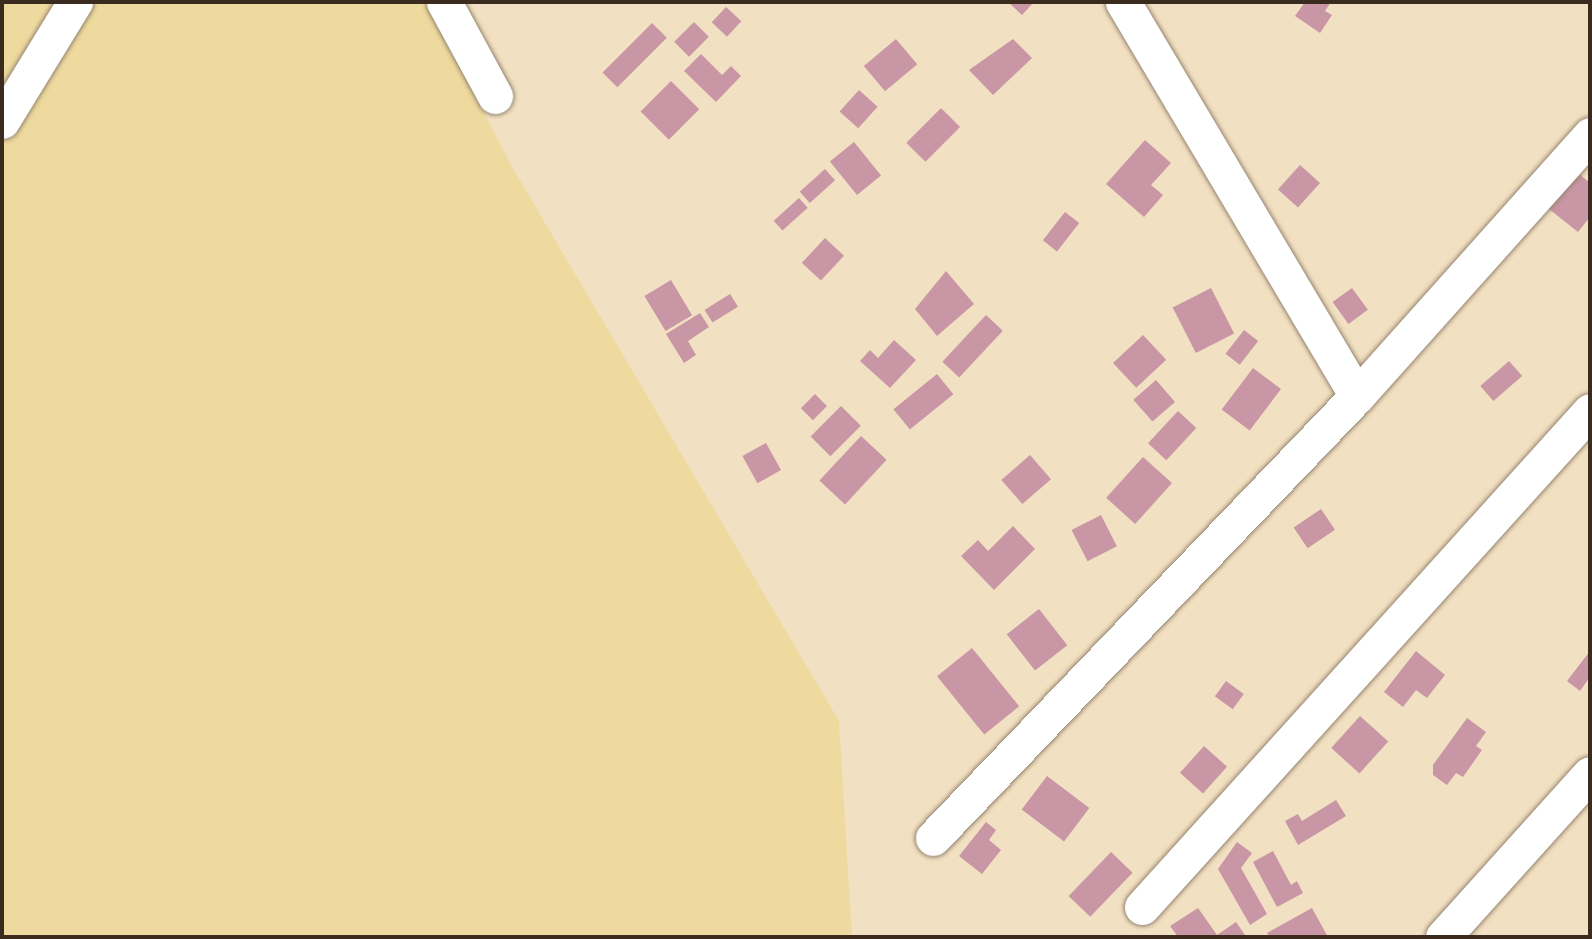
<!DOCTYPE html>
<html>
<head>
<meta charset="utf-8">
<style>
	body { margin:0 }
	#map { position:relative; width:1592px; height:939px; overflow:hidden; background:#f2e0c2; font-family:Caveat,sans-serif }
	div>[style] { position:absolute }
	.sand>* { inset:0; background:#eeda9e }
	.building>* { inset:0; background:#c996a6; transform-origin:0 0 }
	.roads { filter:drop-shadow(0 0 2px #968570) drop-shadow(0 0 2px #968570) }
	.minor>* { height:35px; margin:-17.5px; padding:0 17.5px; transform-origin:17.5px; border-radius:17.5px; background:#fff }
	span { translate:-50% -50%; white-space:nowrap; text-align:center; line-height:1.15; -webkit-text-stroke:6px #fff; paint-order:stroke }
	.frame { position:absolute; inset:0; border:4px solid #3b2a1e; pointer-events:none }
</style>
</head>
<body>
<div id="map">
	<div class="sand">
		<i style="clip-path:polygon(2px 2px,427px 2px,512px 167px,839px 721px,852px 937px,2px 937px)"></i>
	</div>
	<div class="building">
		<i style="clip-path:polygon(1008px 2px,1034px 2px,1022px 15px)"></i>
		<i style="clip-path:polygon(1305px 2px,1331px 2px,1325px 11px,1332px 15px,1320px 33px,1295px 16px)"></i>
		<i style="left:726px;top:7px;width:21px;height:21px;rotate:43deg"></i>
		<i style="left:694px;top:22px;width:21px;height:28px;rotate:45deg"></i>
		<i style="left:652px;top:23px;width:21px;height:70px;rotate:45deg"></i>
		<i style="left:896px;top:39px;width:33px;height:42px;rotate:50deg"></i>
		<i style="clip-path:polygon(1013px 39px,1032px 58px,993px 95px,969px 70px)"></i>
		<i style="clip-path:polygon(701px 54px,722px 75px,731px 66px,741px 76px,716px 102px,684px 71px)"></i>
		<i style="left:671px;top:81px;width:40px;height:43px;rotate:45deg"></i>
		<i style="left:859px;top:90px;width:25px;height:29px;rotate:42deg"></i>
		<i style="left:941px;top:108px;width:27px;height:49px;rotate:45deg"></i>
		<i style="clip-path:polygon(1145px 140px,1171px 163px,1151px 185px,1163px 195px,1144px 217px,1106px 184px)"></i>
		<i style="left:854px;top:142px;width:43px;height:31px;rotate:51deg"></i>
		<i style="left:1300px;top:165px;width:27px;height:33px;rotate:42deg"></i>
		<i style="left:825px;top:169px;width:15px;height:34px;rotate:48deg"></i>
		<i style="clip-path:polygon(1573px 169px,1590px 183px,1590px 217px,1578px 232px,1544px 205px)"></i>
		<i style="left:799px;top:198px;width:13px;height:34px;rotate:48deg"></i>
		<i style="left:1065px;top:212px;width:18px;height:36px;rotate:38deg"></i>
		<i style="left:825px;top:238px;width:26px;height:34px;rotate:43deg"></i>
		<i style="clip-path:polygon(946px 271px,974px 304px,937px 336px,915px 309px)"></i>
		<i style="left:671px;top:280px;width:41px;height:31px;rotate:59deg"></i>
		<i style="left:1211px;top:288px;width:51px;height:43px;rotate:63deg"></i>
		<i style="left:1352px;top:288px;width:27px;height:24px;rotate:54deg"></i>
		<i style="left:730px;top:294px;width:15px;height:30px;rotate:58deg"></i>
		<i style="clip-path:polygon(700px 313px,709px 327px,688px 341px,696px 355px,684px 363px,666px 334px)"></i>
		<i style="left:986px;top:315px;width:23px;height:64px;rotate:43deg"></i>
		<i style="left:1244px;top:330px;width:18px;height:30px;rotate:38deg"></i>
		<i style="left:1143px;top:335px;width:34px;height:41px;rotate:47deg"></i>
		<i style="clip-path:polygon(894px 340px,916px 360px,890px 388px,860px 361px,870px 350px,878px 358px)"></i>
		<i style="left:1509px;top:361px;width:20px;height:38px;rotate:49deg"></i>
		<i style="left:1253px;top:368px;width:35px;height:52px;rotate:37deg"></i>
		<i style="left:937px;top:374px;width:26px;height:56px;rotate:51deg"></i>
		<i style="left:1156px;top:380px;width:29px;height:30px;rotate:49deg"></i>
		<i style="left:815px;top:394px;width:17px;height:20px;rotate:45deg"></i>
		<i style="left:841px;top:406px;width:28px;height:43px;rotate:45deg"></i>
		<i style="left:1178px;top:411px;width:25px;height:44px;rotate:43deg"></i>
		<i style="left:861px;top:436px;width:35px;height:61px;rotate:43deg"></i>
		<i style="left:766px;top:443px;width:31px;height:27px;rotate:61deg"></i>
		<i style="left:1030px;top:455px;width:32px;height:38px;rotate:49deg"></i>
		<i style="left:1143px;top:457px;width:39px;height:55px;rotate:42deg"></i>
		<i style="left:1321px;top:509px;width:25px;height:33px;rotate:56deg"></i>
		<i style="left:1101px;top:515px;width:35px;height:33px;rotate:63deg"></i>
		<i style="clip-path:polygon(1013px 526px,1035px 549px,994px 590px,961px 556px,978px 540px,988px 551px)"></i>
		<i style="left:1039px;top:609px;width:46px;height:41px;rotate:52deg"></i>
		<i style="left:972px;top:648px;width:75px;height:45px;rotate:51deg"></i>
		<i style="clip-path:polygon(1416px 651px,1445px 675px,1427px 698px,1416px 690px,1403px 707px,1384px 692px)"></i>
		<i style="clip-path:polygon(1590px 651px,1590px 677px,1580px 691px,1567px 681px)"></i>
		<i style="left:1226px;top:681px;width:22px;height:19px;rotate:36deg"></i>
		<i style="left:1360px;top:716px;width:38px;height:43px;rotate:42deg"></i>
		<i style="clip-path:polygon(1467px 718px,1486px 732px,1476px 746px,1482px 750px,1463px 777px,1456px 773px,1447px 785px,1433px 775px,1433px 765px)"></i>
		<i style="left:1204px;top:746px;width:31px;height:36px;rotate:42deg"></i>
		<i style="left:1047px;top:776px;width:53px;height:42px;rotate:37deg"></i>
		<i style="clip-path:polygon(1336px 800px,1346px 816px,1298px 845px,1285px 821px,1298px 814px,1302px 821px)"></i>
		<i style="clip-path:polygon(986px 822px,996px 830px,989px 840px,1001px 850px,982px 874px,959px 856px)"></i>
		<i style="clip-path:polygon(1237px 842px,1252px 853px,1241px 868px,1267px 914px,1250px 925px,1218px 869px)"></i>
		<i style="clip-path:polygon(1273px 851px,1291px 885px,1297px 881px,1303px 893px,1277px 907px,1253px 862px)"></i>
		<i style="left:1111px;top:852px;width:30px;height:61px;rotate:44deg"></i>
		<i style="clip-path:polygon(1198px 908px,1217px 935px,1236px 922px,1245px 935px,1178px 937px,1170px 926px)"></i>
		<i style="clip-path:polygon(1312px 908px,1328px 937px,1270px 937px,1267px 933px)"></i>
	</div>
	<div class="roads">
		<div class="minor">
			<i style="left:444px;top:2px;width:107px;rotate:61.5deg"></i>
			<i style="left:1123px;top:2px;width:458px;rotate:59.3deg"></i>
			<i style="left:2px;top:121px;width:140px;rotate:-58.5deg"></i>
			<i style="left:933px;top:838px;width:612px;rotate:-46.19deg"></i>
			<i style="left:1357px;top:396px;width:350px;rotate:-48.2deg"></i>
			<i style="left:1142px;top:907px;width:668px;rotate:-47.91deg"></i>
			<i style="left:1443px;top:937px;width:219px;rotate:-48deg"></i>
		</div>
	</div>
	<div class="frame"></div>
</div>
</body>
</html>
